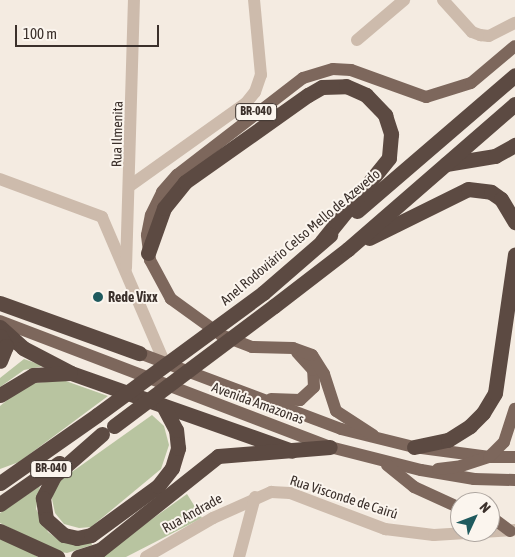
<!DOCTYPE html>
<html>
<head>
<meta charset="utf-8">
<style>
	body { margin:0 }
	#map { position:relative; width:515px; height:557px; overflow:hidden; background:#f4ebe1; font-family:"Asap Condensed",sans-serif }
	div>[style] { position:absolute }
	.green>* { inset:0; background:#b8c4a0 }
	.minor>* { height:12px; margin:-6px; padding:0 6px; transform-origin:6px; border-radius:6px; background:#cdbbac }
	.major>* { height:12px; margin:-6px; padding:0 6px; transform-origin:6px; border-radius:6px; background:#7d675c }
	.highway>* { height:15px; margin:-7.5px; padding:0 7.5px; transform-origin:7.5px; border-radius:7.5px; background:#5c4a42 }
	.highway-bridge>* { height:15px; margin:-7.5px; padding:0 7.5px; transform-origin:7.5px; border-radius:7.5px; background:#5c4a42 }
	.dots>* { width:14px; height:14px; translate:-50% -50%; box-sizing:border-box; border:2px solid #fbf5ee; border-radius:50% }
	span { translate:-50% -50%; white-space:nowrap; text-align:center; line-height:1.15; -webkit-text-stroke:4px #fbf5ee; paint-order:stroke }
	.shield-label span { padding:1px 4px; background:#fbf5ee; border:1px solid; border-radius:4px; -webkit-text-stroke-width:0 }
	.shield-label { font-size:12px; color:#3b302b; font-weight:700 }
	.street-label { font-size:14px; color:#3b302b }
	.poi-label { font-size:14px; color:#3b302b; font-weight:700 }
	.left { translate:0 -50%; text-align:left }
	.north { position:absolute; left:450px; top:492px; width:50px; height:50px; box-sizing:border-box; background:#fbf5ee; border:1px solid #aea6a0; border-radius:50%; rotate:47deg; font-size:14px; font-weight:700; line-height:20px; text-align:center; color:#3b302b }
	.north::after { content:''; display:block; margin:auto; width:18px; height:22px; background:#1f5a5e; clip-path:polygon(50% 0,100% 100%,50% 72%,0 100%) }
	.scale { position:absolute; left:15px; top:25px; width:144px; height:22px; box-sizing:border-box; border:2px solid #3b302b; border-top:0; padding-left:6px; font-size:15px; line-height:18px; white-space:nowrap; color:#3b302b; -webkit-text-stroke:4px #fbf5ee; paint-order:stroke }
</style>
</head>
<body>
<div id="map">
	<div class="green">
		<i style="clip-path:polygon(24px 359px,44px 366px,24px 370px,0 387px,0 378px)"></i>
		<i style="clip-path:polygon(63px 380px,108px 396px,19px 462px,0 469px,0 406px,27px 384px)"></i>
		<i style="clip-path:polygon(152px 415px,164px 426px,169px 445px,161px 469px,91px 527px,79px 528px,64px 524px,55px 513px,52px 499px,54px 489px,62px 479px)"></i>
		<i style="clip-path:polygon(40px 486px,36px 509px,48px 532px,63px 543px,91px 542px,92px 545px,67px 553px,56px 551px,0 523px,0 513px)"></i>
		<i style="clip-path:polygon(187px 494px,202px 518px,126px 557px,99px 557px)"></i>
		<i style="clip-path:polygon(0 539px,16px 544px,38px 557px,0 557px)"></i>
	</div>
	<div class="minor">
		<i style="left:443px;top:0;width:43px;rotate:47.8deg"></i>
		<i style="left:472px;top:32px;width:9px;rotate:21deg"></i>
		<i style="left:480px;top:35px;width:9px;rotate:6deg"></i>
		<i style="left:489px;top:36px;width:29px;rotate:-27deg"></i>
		<i style="left:357px;top:40px;width:62px;rotate:-40.4deg"></i>
		<i style="left:0;top:179px;width:109px;rotate:20.4deg"></i>
		<i style="left:102px;top:217px;width:158px;rotate:66.8deg"></i>
		<i style="left:131px;top:185px;width:141px;rotate:-35.5deg"></i>
		<i style="left:246px;top:103px;width:14px;rotate:-51deg"></i>
		<i style="left:255px;top:92px;width:18px;rotate:-71deg"></i>
		<i style="left:261px;top:75px;width:75px;rotate:-95.3deg"></i>
		<i style="left:126px;top:268px;width:268px;rotate:-88.3deg"></i>
		<i style="left:146px;top:557px;width:78px;rotate:-30.2deg"></i>
		<i style="left:213px;top:518px;width:64px;rotate:-24.1deg"></i>
		<i style="left:271px;top:492px;width:19px;rotate:3deg"></i>
		<i style="left:290px;top:493px;width:102px;rotate:20.8deg"></i>
		<i style="left:385px;top:529px;width:49px;rotate:7deg"></i>
		<i style="left:434px;top:535px;width:81px;rotate:-3.5deg"></i>
		<i style="left:239px;top:557px;width:62px;rotate:-75.1deg"></i>
	</div>
	<div class="major">
		<i style="left:0;top:321px;width:353px;rotate:20.9deg"></i>
		<i style="left:330px;top:447px;width:94px;rotate:14.2deg"></i>
		<i style="left:421px;top:470px;width:54px;rotate:9.6deg"></i>
		<i style="left:474px;top:479px;width:41px;rotate:1.4deg"></i>
		<i style="left:139px;top:353px;width:216px;rotate:20.6deg"></i>
		<i style="left:341px;top:429px;width:75px;rotate:13.9deg"></i>
		<i style="left:414px;top:447px;width:76px;rotate:7.6deg"></i>
		<i style="left:489px;top:457px;width:26px"></i>
		<i style="left:271px;top:399px;width:29px;rotate:2deg"></i>
		<i style="left:300px;top:400px;width:19px;rotate:-43deg"></i>
		<i style="left:314px;top:387px;width:17px;rotate:-93deg"></i>
		<i style="left:313px;top:370px;width:24px;rotate:-132deg"></i>
		<i style="left:373px;top:435px;width:44px;rotate:-147deg"></i>
		<i style="left:336px;top:411px;width:39px;rotate:-108deg"></i>
		<i style="left:324px;top:374px;width:22px;rotate:-122deg"></i>
		<i style="left:312px;top:355px;width:20px;rotate:-160deg"></i>
		<i style="left:293px;top:348px;width:41px;rotate:-178.6deg"></i>
		<i style="left:252px;top:347px;width:33px;rotate:-159deg"></i>
		<i style="left:221px;top:335px;width:62px;rotate:-144.2deg"></i>
		<i style="left:171px;top:299px;width:44px;rotate:-118.3deg"></i>
		<i style="left:150px;top:260px;width:25px;rotate:-97deg"></i>
		<i style="left:147px;top:235px;width:20px;rotate:-79deg"></i>
		<i style="left:151px;top:215px;width:25px;rotate:-64deg"></i>
		<i style="left:162px;top:192px;width:23px;rotate:-49deg"></i>
		<i style="left:177px;top:175px;width:159px;rotate:-37.6deg"></i>
		<i style="left:303px;top:78px;width:31px;rotate:-17deg"></i>
		<i style="left:333px;top:69px;width:18px;rotate:3deg"></i>
		<i style="left:351px;top:70px;width:80px;rotate:19.8deg"></i>
		<i style="left:426px;top:97px;width:47px;rotate:-17.3deg"></i>
		<i style="left:471px;top:83px;width:57px;rotate:-40.1deg"></i>
		<i style="left:387px;top:465px;width:35px;rotate:39deg"></i>
		<i style="left:414px;top:487px;width:51px;rotate:24.5deg"></i>
		<i style="left:438px;top:469px;width:23px;rotate:-7deg"></i>
		<i style="left:461px;top:466px;width:29px;rotate:-18deg"></i>
		<i style="left:489px;top:457px;width:21px;rotate:-45deg"></i>
		<i style="left:504px;top:442px;width:35px;rotate:-72deg"></i>
		<i style="left:490px;top:516px;width:25px;rotate:37deg"></i>
	</div>
	<div class="highway">
		<i style="left:446px;top:164px;width:50px;rotate:-9.3deg"></i>
		<i style="left:495px;top:156px;width:23px;rotate:-29deg"></i>
		<i style="left:357px;top:211px;width:208px;rotate:-40.7deg"></i>
		<i style="left:369px;top:238px;width:110px;rotate:-26.3deg"></i>
		<i style="left:468px;top:189px;width:23px;rotate:7deg"></i>
		<i style="left:491px;top:192px;width:12px;rotate:35deg"></i>
		<i style="left:501px;top:199px;width:27px;rotate:59deg"></i>
		<i style="left:148px;top:253px;width:48px;rotate:-70.4deg"></i>
		<i style="left:164px;top:208px;width:33px;rotate:-51deg"></i>
		<i style="left:185px;top:182px;width:151px;rotate:-35.3deg"></i>
		<i style="left:308px;top:95px;width:16px;rotate:-30deg"></i>
		<i style="left:322px;top:87px;width:24px;rotate:-2deg"></i>
		<i style="left:346px;top:86px;width:22px;rotate:24deg"></i>
		<i style="left:366px;top:95px;width:28px;rotate:46deg"></i>
		<i style="left:385px;top:115px;width:20px;rotate:72deg"></i>
		<i style="left:391px;top:134px;width:24px;rotate:95deg"></i>
		<i style="left:389px;top:158px;width:107px;rotate:128.9deg"></i>
		<i style="left:263px;top:293px;width:89px;rotate:-40.9deg"></i>
		<i style="left:0;top:303px;width:148px;rotate:19.8deg"></i>
		<i style="left:274px;top:306px;width:93px;rotate:-37.6deg"></i>
		<i style="left:348px;top:249px;width:221px;rotate:-41deg"></i>
		<i style="left:0;top:327px;width:31px;rotate:42deg"></i>
		<i style="left:23px;top:348px;width:54px;rotate:27.5deg"></i>
		<i style="left:71px;top:373px;width:234px;rotate:19.4deg"></i>
		<i style="left:0;top:336px;width:12px;rotate:59deg"></i>
		<i style="left:6px;top:346px;width:16px;rotate:112deg"></i>
		<i style="left:0;top:395px;width:39px;rotate:-31deg"></i>
		<i style="left:33px;top:375px;width:37px;rotate:-3deg"></i>
		<i style="left:102px;top:434px;width:64px;rotate:138.8deg"></i>
		<i style="left:54px;top:476px;width:25px;rotate:117deg"></i>
		<i style="left:43px;top:498px;width:21px;rotate:82deg"></i>
		<i style="left:46px;top:519px;width:24px;rotate:42deg"></i>
		<i style="left:64px;top:535px;width:13px;rotate:13deg"></i>
		<i style="left:77px;top:538px;width:14px;rotate:-12deg"></i>
		<i style="left:91px;top:535px;width:83px;rotate:-36.2deg"></i>
		<i style="left:158px;top:486px;width:23px;rotate:-52deg"></i>
		<i style="left:172px;top:468px;width:21px;rotate:-73deg"></i>
		<i style="left:178px;top:448px;width:18px;rotate:-96deg"></i>
		<i style="left:176px;top:430px;width:27px;rotate:-118deg"></i>
		<i style="left:414px;top:447px;width:35px;rotate:-12deg"></i>
		<i style="left:448px;top:440px;width:26px;rotate:-32deg"></i>
		<i style="left:470px;top:426px;width:18px;rotate:-45deg"></i>
		<i style="left:483px;top:413px;width:23px;rotate:-59deg"></i>
		<i style="left:495px;top:393px;width:140px;rotate:-81.8deg"></i>
		<i style="left:0;top:483px;width:118px;rotate:-35deg"></i>
		<i style="left:0;top:504px;width:72px;rotate:-34.8deg"></i>
		<i style="left:0;top:531px;width:63px;rotate:24.5deg"></i>
		<i style="left:78px;top:557px;width:23px;rotate:-18deg"></i>
		<i style="left:100px;top:550px;width:151px;rotate:-38.5deg"></i>
		<i style="left:218px;top:456px;width:112px;rotate:-4.6deg"></i>
	</div>
	<div class="highway-bridge">
		<i style="left:97px;top:415px;width:206px;rotate:-36.3deg"></i>
		<i style="left:114px;top:426px;width:200px;rotate:-36.9deg"></i>
	</div>
	<div class="dots">
		<i style="left:98px;top:297px;background:#1f5a5e"></i>
	</div>
	<div class="shield-label">
		<span style="left:256px;top:112px">BR-040</span>
		<span style="left:51px;top:469px">BR-040</span>
	</div>
	<div class="street-label">
		<span style="left:117px;top:134px;rotate:-89deg">Rua Ilmenita</span>
		<span style="left:300px;top:237px;rotate:-40deg">Anel Rodoviário Celso Mello de Azevedo</span>
		<span style="left:258px;top:403px;rotate:20deg">Avenida Amazonas</span>
		<span style="left:344px;top:497px;rotate:18deg">Rua Visconde de Cairú</span>
		<span style="left:192px;top:513px;rotate:-29deg">Rua Andrade</span>
	</div>
	<div class="poi-label">
		<span class="left" style="left:108px;top:297px">Rede Vixx</span>
	</div>
	<div class="north">N</div>
	<div class="scale">100 m</div>
</div>
</body>
</html>
